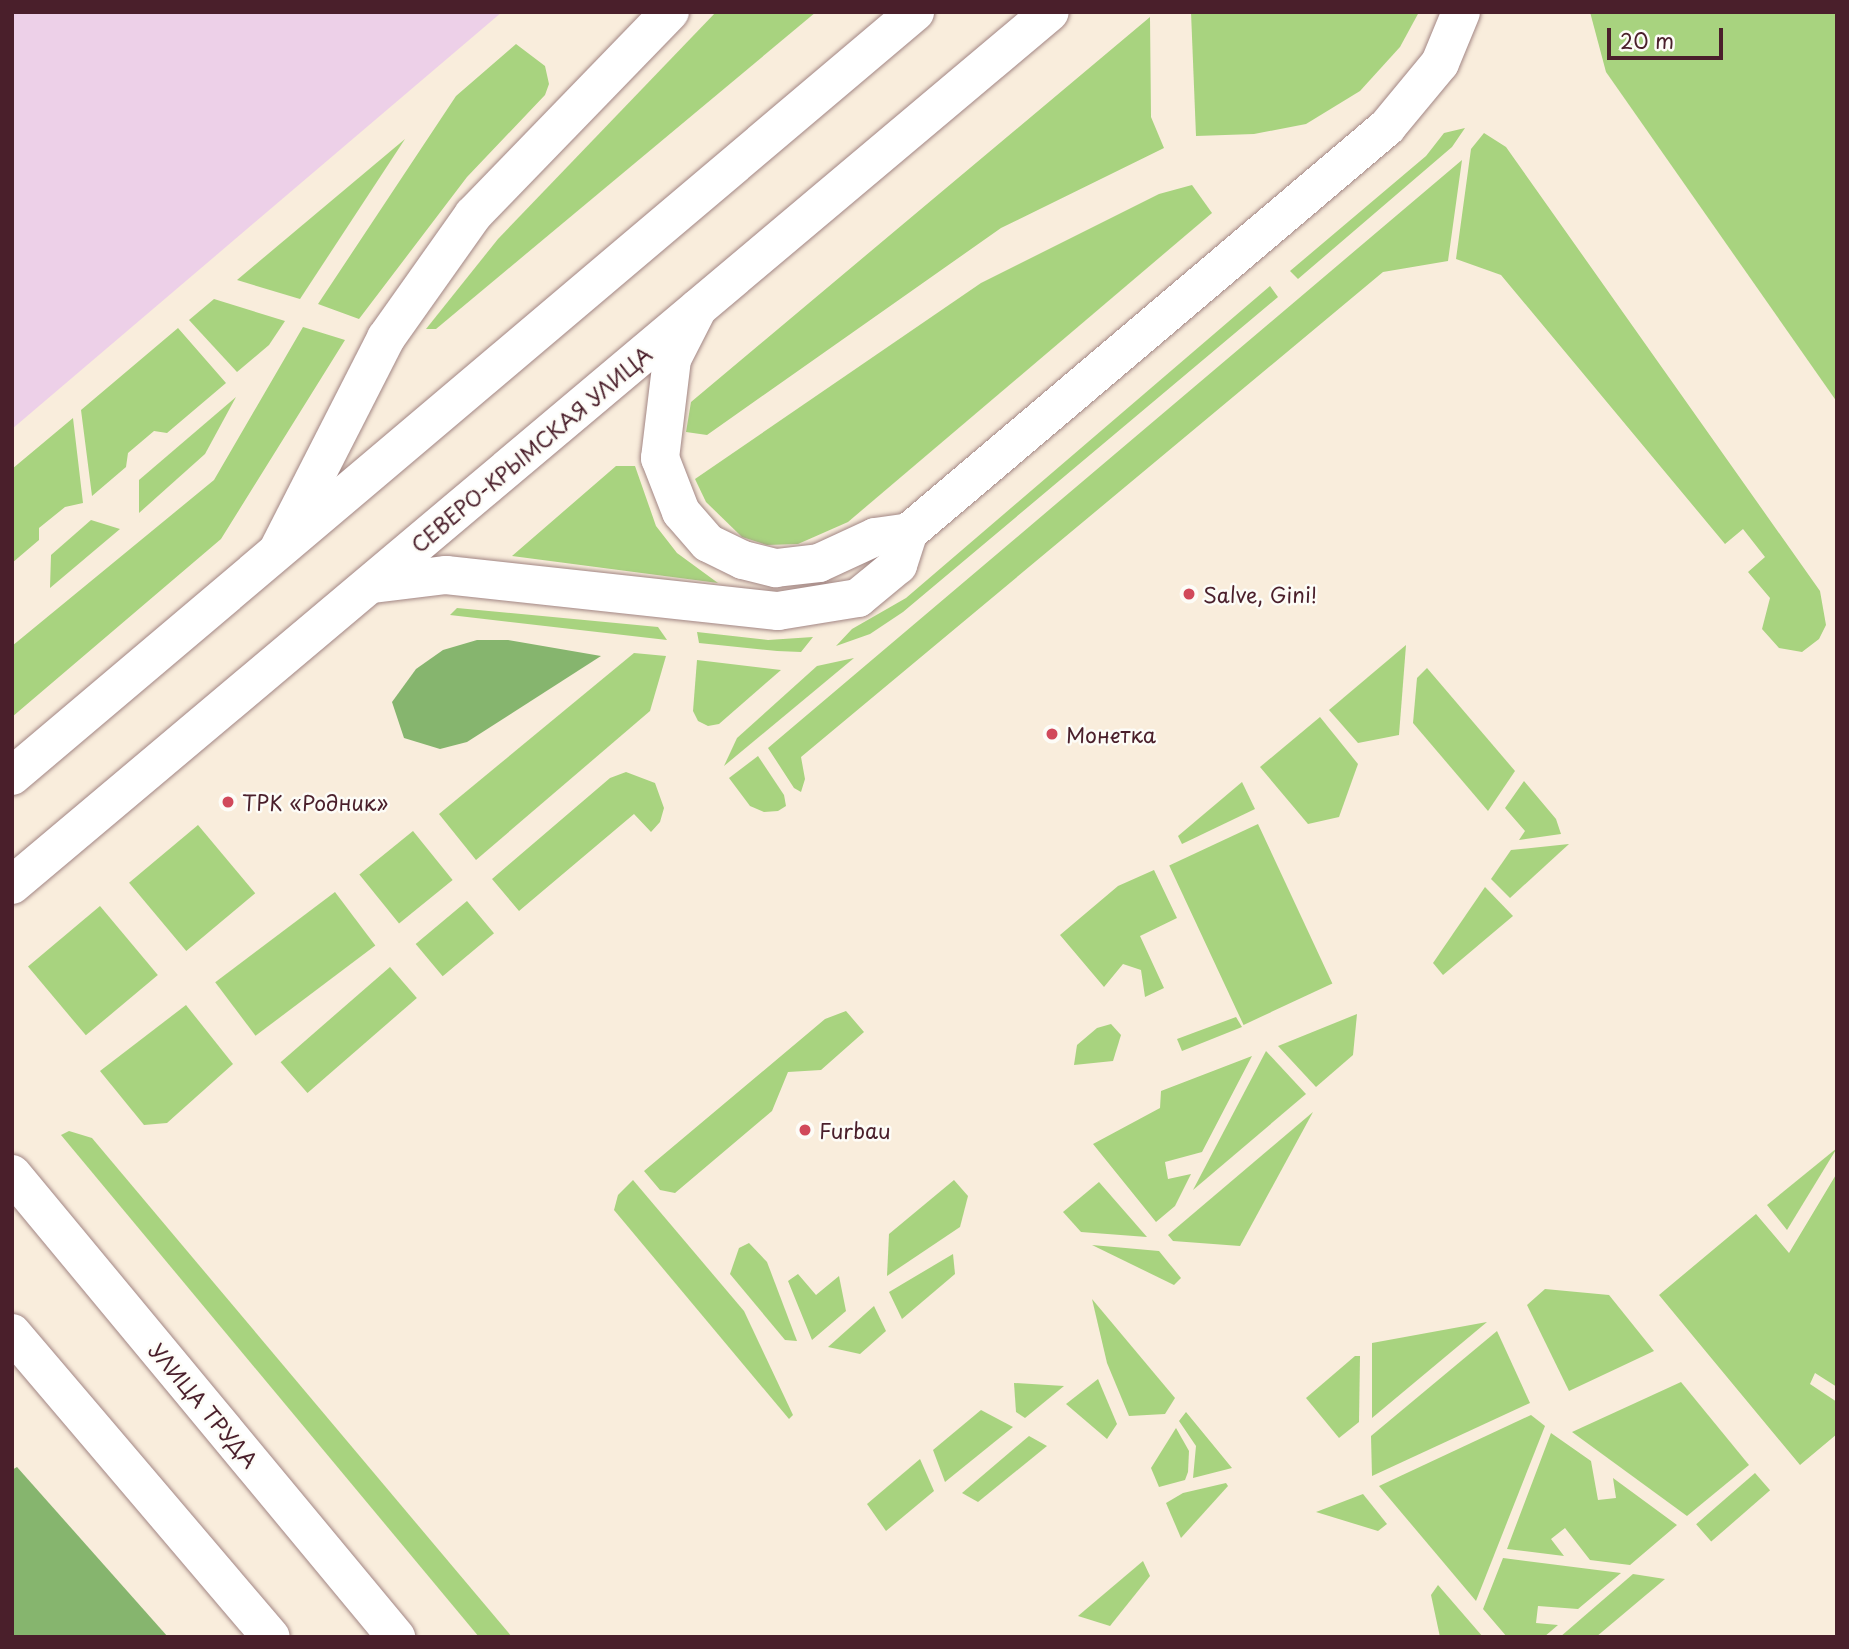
<!DOCTYPE html>
<html>
<head>
<meta charset="utf-8">
<style>
	body { margin:0 }
	#map { position:relative; width:1849px; height:1649px; overflow:hidden; background:#f9eddc; font-family:"Playpen Sans",sans-serif }
	div>[style] { position:absolute }
	.built>* { inset:0; background:#edd0e8 }
	.green>* { inset:0; background:#a8d37f; transform-origin:0 0 }
	.forest>* { inset:0; background:#86b56e }
	.roads { filter:drop-shadow(0 0 2px #a28684) drop-shadow(0 0 2px #a28684) }
	.tertiary>* { height:38px; margin:-19px; padding:0 19px; transform-origin:19px; border-radius:19px; background:#fff }
	.primary>* { height:38px; margin:-19px; padding:0 19px; transform-origin:19px; border-radius:19px; background:#fff }
	.dots>* { width:19px; height:19px; translate:-50% -50%; box-sizing:border-box; border:4px solid #fdfcf7; border-radius:50% }
	span { translate:-50% -50%; white-space:nowrap; text-align:center; line-height:1.15; -webkit-text-stroke:5px #fdfcf7; paint-order:stroke }
	.street-label { font-size:21px; color:#4a1f2b }
	.poi-label { font-size:21px; color:#4a1f2b }
	.left { translate:0 -50%; text-align:left }
	.frame { position:absolute; inset:0; border:14px solid #4a1f2b; pointer-events:none }
	.scale { position:absolute; left:1607px; top:28px; width:116px; height:32px; box-sizing:border-box; border:4px solid #4a1f2b; border-top:0; padding-left:9px; font-size:21px; line-height:24px; white-space:nowrap; color:#4a1f2b; -webkit-text-stroke:5px #fdfcf7; paint-order:stroke }
</style>
</head>
<body>
<div id="map">
	<div class="built">
		<i style="clip-path:polygon(12px 12px,502px 12px,12px 429px)"></i>
	</div>
	<div class="green">
		<i style="clip-path:polygon(716px 12px,816px 12px,436px 329px,426px 329px,498px 239px)"></i>
		<i style="clip-path:polygon(1191px 12px,1419px 12px,1400px 47px,1360px 91px,1306px 124px,1254px 134px,1196px 136px)"></i>
		<i style="clip-path:polygon(1590px 12px,1837px 12px,1837px 402px,1606px 72px)"></i>
		<i style="clip-path:polygon(1150px 17px,1151px 117px,1164px 148px,1001px 228px,707px 435px,686px 432px,691px 402px)"></i>
		<i style="clip-path:polygon(516px 44px,545px 66px,549px 84px,545px 95px,467px 177px,359px 319px,318px 304px,456px 96px)"></i>
		<i style="clip-path:polygon(1465px 128px,1452px 147px,1298px 279px,1290px 271px,1426px 156px,1444px 133px)"></i>
		<i style="clip-path:polygon(1484px 133px,1506px 147px,1820px 591px,1826px 625px,1819px 639px,1802px 652px,1779px 648px,1762px 629px,1770px 598px,1748px 572px,1765px 557px,1743px 529px,1725px 544px,1501px 275px,1456px 259px,1471px 149px)"></i>
		<i style="clip-path:polygon(405px 139px,300px 299px,237px 280px)"></i>
		<i style="clip-path:polygon(1462px 160px,1448px 261px,1383px 272px,801px 757px,805px 779px,801px 792px,794px 788px,768px 748px)"></i>
		<i style="clip-path:polygon(1192px 185px,1212px 213px,848px 522px,798px 544px,767px 545px,742px 537px,706px 502px,695px 479px,981px 283px,1159px 194px)"></i>
		<i style="clip-path:polygon(1270px 286px,1278px 297px,903px 612px,870px 634px,836px 646px,852px 629px,906px 598px)"></i>
		<i style="clip-path:polygon(214px 299px,285px 321px,269px 345px,237px 372px,189px 320px)"></i>
		<i style="clip-path:polygon(303px 327px,345px 340px,221px 539px,12px 717px,12px 646px,214px 480px)"></i>
		<i style="clip-path:polygon(178px 328px,226px 383px,167px 433px,154px 431px,128px 453px,126px 467px,92px 496px,81px 410px)"></i>
		<i style="clip-path:polygon(236px 397px,205px 454px,139px 513px,139px 480px)"></i>
		<i style="clip-path:polygon(73px 418px,83px 503px,65px 507px,39px 528px,39px 540px,12px 563px,12px 469px)"></i>
		<i style="clip-path:polygon(616px 466px,635px 466px,656px 526px,677px 553px,718px 583px,512px 556px)"></i>
		<i style="clip-path:polygon(91px 520px,120px 529px,50px 588px,51px 555px)"></i>
		<i style="clip-path:polygon(457px 608px,658px 627px,667px 640px,450px 615px)"></i>
		<i style="clip-path:polygon(697px 632px,768px 640px,813px 637px,801px 652px,777px 651px,699px 643px)"></i>
		<i style="clip-path:polygon(1406px 645px,1399px 735px,1358px 743px,1329px 710px)"></i>
		<i style="clip-path:polygon(634px 653px,666px 656px,650px 711px,476px 860px,439px 814px)"></i>
		<i style="clip-path:polygon(854px 658px,724px 766px,737px 738px,817px 666px)"></i>
		<i style="clip-path:polygon(697px 660px,781px 670px,719px 724px,708px 726px,698px 721px,693px 711px)"></i>
		<i style="clip-path:polygon(1427px 668px,1515px 771px,1488px 811px,1413px 723px,1417px 678px)"></i>
		<i style="clip-path:polygon(1320px 717px,1358px 764px,1339px 817px,1308px 824px,1260px 767px)"></i>
		<i style="clip-path:polygon(758px 756px,784px 795px,786px 806px,778px 811px,764px 812px,750px 806px,729px 778px)"></i>
		<i style="clip-path:polygon(626px 772px,655px 783px,664px 808px,660px 822px,651px 832px,634px 814px,519px 911px,492px 879px,610px 778px)"></i>
		<i style="clip-path:polygon(1524px 781px,1556px 819px,1561px 834px,1519px 840px,1525px 831px,1505px 808px)"></i>
		<i style="clip-path:polygon(1242px 782px,1255px 809px,1182px 844px,1178px 836px)"></i>
		<i style="left:1258px;top:824px;width:176px;height:98px;rotate:65deg"></i>
		<i style="left:198px;top:825px;width:89px;height:90px;rotate:50deg"></i>
		<i style="left:413px;top:831px;width:63px;height:69px;rotate:51deg"></i>
		<i style="clip-path:polygon(1569px 844px,1510px 898px,1491px 879px,1511px 850px)"></i>
		<i style="clip-path:polygon(1154px 870px,1177px 918px,1140px 936px,1164px 988px,1145px 997px,1141px 970px,1123px 964px,1104px 987px,1060px 935px,1118px 886px)"></i>
		<i style="clip-path:polygon(1485px 887px,1513px 916px,1443px 975px,1433px 963px)"></i>
		<i style="left:335px;top:892px;width:67px;height:150px;rotate:53deg"></i>
		<i style="left:467px;top:901px;width:42px;height:67px;rotate:50deg"></i>
		<i style="left:100px;top:906px;width:90px;height:94px;rotate:50deg"></i>
		<i style="left:390px;top:967px;width:41px;height:145px;rotate:49deg"></i>
		<i style="clip-path:polygon(186px 1005px,233px 1064px,167px 1123px,144px 1125px,100px 1071px)"></i>
		<i style="clip-path:polygon(846px 1011px,864px 1032px,821px 1070px,788px 1072px,772px 1111px,675px 1193px,660px 1190px,644px 1171px,825px 1019px)"></i>
		<i style="clip-path:polygon(1357px 1014px,1353px 1055px,1316px 1087px,1278px 1046px)"></i>
		<i style="clip-path:polygon(1236px 1017px,1242px 1027px,1182px 1051px,1177px 1039px)"></i>
		<i style="clip-path:polygon(1111px 1024px,1121px 1035px,1113px 1061px,1074px 1065px,1077px 1045px,1097px 1028px)"></i>
		<i style="clip-path:polygon(1266px 1051px,1306px 1094px,1193px 1190px)"></i>
		<i style="clip-path:polygon(1252px 1056px,1202px 1152px,1165px 1162px,1168px 1179px,1191px 1174px,1175px 1206px,1156px 1222px,1093px 1144px,1160px 1108px,1161px 1091px)"></i>
		<i style="clip-path:polygon(1313px 1112px,1240px 1246px,1173px 1241px,1168px 1235px)"></i>
		<i style="clip-path:polygon(69px 1131px,92px 1138px,512px 1637px,479px 1637px,61px 1135px)"></i>
		<i style="clip-path:polygon(1837px 1148px,1787px 1230px,1767px 1205px)"></i>
		<i style="clip-path:polygon(1837px 1173px,1837px 1387px,1815px 1373px,1810px 1384px,1837px 1402px,1837px 1434px,1800px 1465px,1659px 1295px,1756px 1214px,1789px 1253px)"></i>
		<i style="clip-path:polygon(633px 1180px,744px 1311px,793px 1415px,789px 1419px,614px 1210px,618px 1195px)"></i>
		<i style="clip-path:polygon(954px 1180px,968px 1196px,960px 1227px,887px 1276px,889px 1234px)"></i>
		<i style="clip-path:polygon(1099px 1182px,1147px 1237px,1081px 1232px,1063px 1212px)"></i>
		<i style="clip-path:polygon(749px 1243px,767px 1262px,797px 1341px,785px 1340px,730px 1274px,739px 1248px)"></i>
		<i style="clip-path:polygon(1092px 1245px,1159px 1251px,1181px 1278px,1174px 1285px)"></i>
		<i style="clip-path:polygon(953px 1254px,955px 1274px,902px 1319px,889px 1292px)"></i>
		<i style="clip-path:polygon(798px 1274px,816px 1295px,839px 1276px,846px 1311px,812px 1340px,788px 1281px)"></i>
		<i style="clip-path:polygon(1545px 1289px,1609px 1295px,1654px 1351px,1569px 1391px,1527px 1305px)"></i>
		<i style="clip-path:polygon(1092px 1299px,1175px 1398px,1165px 1414px,1129px 1416px,1107px 1363px)"></i>
		<i style="clip-path:polygon(874px 1306px,886px 1331px,860px 1354px,828px 1347px)"></i>
		<i style="clip-path:polygon(1487px 1322px,1372px 1418px,1372px 1343px)"></i>
		<i style="clip-path:polygon(1497px 1331px,1530px 1403px,1372px 1476px,1371px 1436px)"></i>
		<i style="clip-path:polygon(1355px 1356px,1360px 1356px,1359px 1422px,1339px 1438px,1306px 1398px)"></i>
		<i style="clip-path:polygon(1098px 1379px,1117px 1424px,1107px 1439px,1066px 1404px)"></i>
		<i style="clip-path:polygon(1681px 1382px,1749px 1465px,1687px 1516px,1572px 1432px)"></i>
		<i style="clip-path:polygon(1014px 1383px,1064px 1386px,1025px 1418px,1016px 1412px)"></i>
		<i style="clip-path:polygon(981px 1410px,1013px 1427px,945px 1482px,933px 1450px)"></i>
		<i style="clip-path:polygon(1186px 1412px,1232px 1468px,1193px 1478px,1196px 1446px,1179px 1421px)"></i>
		<i style="clip-path:polygon(1531px 1415px,1545px 1426px,1476px 1601px,1379px 1486px)"></i>
		<i style="clip-path:polygon(1176px 1428px,1189px 1451px,1188px 1472px,1185px 1480px,1159px 1487px,1151px 1468px)"></i>
		<i style="clip-path:polygon(1551px 1433px,1591px 1461px,1598px 1500px,1616px 1498px,1613px 1478px,1677px 1525px,1630px 1565px,1590px 1560px,1565px 1528px,1551px 1539px,1564px 1556px,1507px 1549px)"></i>
		<i style="clip-path:polygon(1029px 1436px,1047px 1446px,978px 1502px,962px 1493px)"></i>
		<i style="clip-path:polygon(920px 1459px,934px 1491px,886px 1531px,867px 1504px)"></i>
		<i style="left:1755px;top:1473px;width:23px;height:78px;rotate:49deg"></i>
		<i style="clip-path:polygon(1226px 1483px,1228px 1486px,1181px 1538px,1166px 1503px,1183px 1493px)"></i>
		<i style="clip-path:polygon(1363px 1494px,1387px 1524px,1378px 1531px,1316px 1512px)"></i>
		<i style="clip-path:polygon(1503px 1558px,1621px 1573px,1578px 1609px,1538px 1606px,1536px 1623px,1558px 1625px,1544px 1637px,1507px 1637px,1483px 1609px)"></i>
		<i style="clip-path:polygon(1143px 1561px,1150px 1576px,1110px 1626px,1078px 1616px)"></i>
		<i style="clip-path:polygon(1633px 1574px,1665px 1579px,1596px 1637px,1560px 1637px)"></i>
		<i style="clip-path:polygon(1438px 1585px,1483px 1637px,1440px 1637px,1431px 1595px)"></i>
	</div>
	<div class="forest">
		<i style="clip-path:polygon(477px 640px,508px 640px,601px 656px,467px 742px,440px 749px,404px 738px,392px 702px,416px 669px,443px 650px)"></i>
		<i style="clip-path:polygon(17px 1467px,168px 1637px,12px 1637px,12px 1470px)"></i>
	</div>
	<div class="roads">
		<div class="tertiary">
			<i style="left:698px;top:308px;width:57px;rotate:117deg"></i>
			<i style="left:672px;top:359px;width:100px;rotate:96.9deg"></i>
			<i style="left:660px;top:458px;width:58px;rotate:68.7deg"></i>
			<i style="left:681px;top:512px;width:41px;rotate:48.9deg"></i>
			<i style="left:708px;top:543px;width:39px;rotate:26deg"></i>
			<i style="left:743px;top:560px;width:34px;rotate:14deg"></i>
			<i style="left:776px;top:568px;width:43px;rotate:-6.6deg"></i>
			<i style="left:819px;top:563px;width:62px;rotate:-24.9deg"></i>
			<i style="left:875px;top:537px;width:34px;rotate:-8deg"></i>
			<i style="left:279px;top:548px;width:236px;rotate:-63deg"></i>
			<i style="left:386px;top:338px;width:151px;rotate:-54.7deg"></i>
			<i style="left:473px;top:215px;width:283px;rotate:-45.9deg"></i>
			<i style="left:373px;top:584px;width:74px;rotate:-7deg"></i>
			<i style="left:446px;top:575px;width:334px;rotate:6.2deg"></i>
			<i style="left:778px;top:611px;width:81px;rotate:-9.2deg"></i>
			<i style="left:858px;top:598px;width:52px;rotate:-39.5deg"></i>
			<i style="left:898px;top:565px;width:35px;rotate:-72deg"></i>
			<i style="left:909px;top:532px;width:627px;rotate:-40.27deg"></i>
			<i style="left:1387px;top:127px;width:83px;rotate:-50.4deg"></i>
			<i style="left:1440px;top:63px;width:55px;rotate:-67.6deg"></i>
		</div>
		<div class="primary">
			<i style="left:12px;top:776px;width:1183px;rotate:-40.23deg"></i>
			<i style="left:12px;top:885px;width:1356px;rotate:-40.07deg"></i>
			<i style="left:12px;top:1174px;width:602px;rotate:50.33deg"></i>
			<i style="left:12px;top:1333px;width:399px;rotate:49.6deg"></i>
		</div>
	</div>
	<div class="dots">
		<i style="left:1189px;top:594px;background:#d1495b"></i>
		<i style="left:1052px;top:734px;background:#d1495b"></i>
		<i style="left:228px;top:802px;background:#d1495b"></i>
		<i style="left:805px;top:1130px;background:#d1495b"></i>
	</div>
	<div class="street-label">
		<span style="left:531px;top:449px;rotate:-40deg">СЕВЕРО-КРЫМСКАЯ УЛИЦА</span>
		<span style="left:204px;top:1405px;rotate:50deg">УЛИЦА ТРУДА</span>
	</div>
	<div class="poi-label">
		<span class="left" style="left:1203px;top:594px">Salve, Gini!</span>
		<span class="left" style="left:1066px;top:734px">Монетка</span>
		<span class="left" style="left:242px;top:802px">ТРК «Родник»</span>
		<span class="left" style="left:819px;top:1130px">Furbau</span>
	</div>
	<div class="frame"></div>
	<div class="scale">20 m</div>
</div>
</body>
</html>
